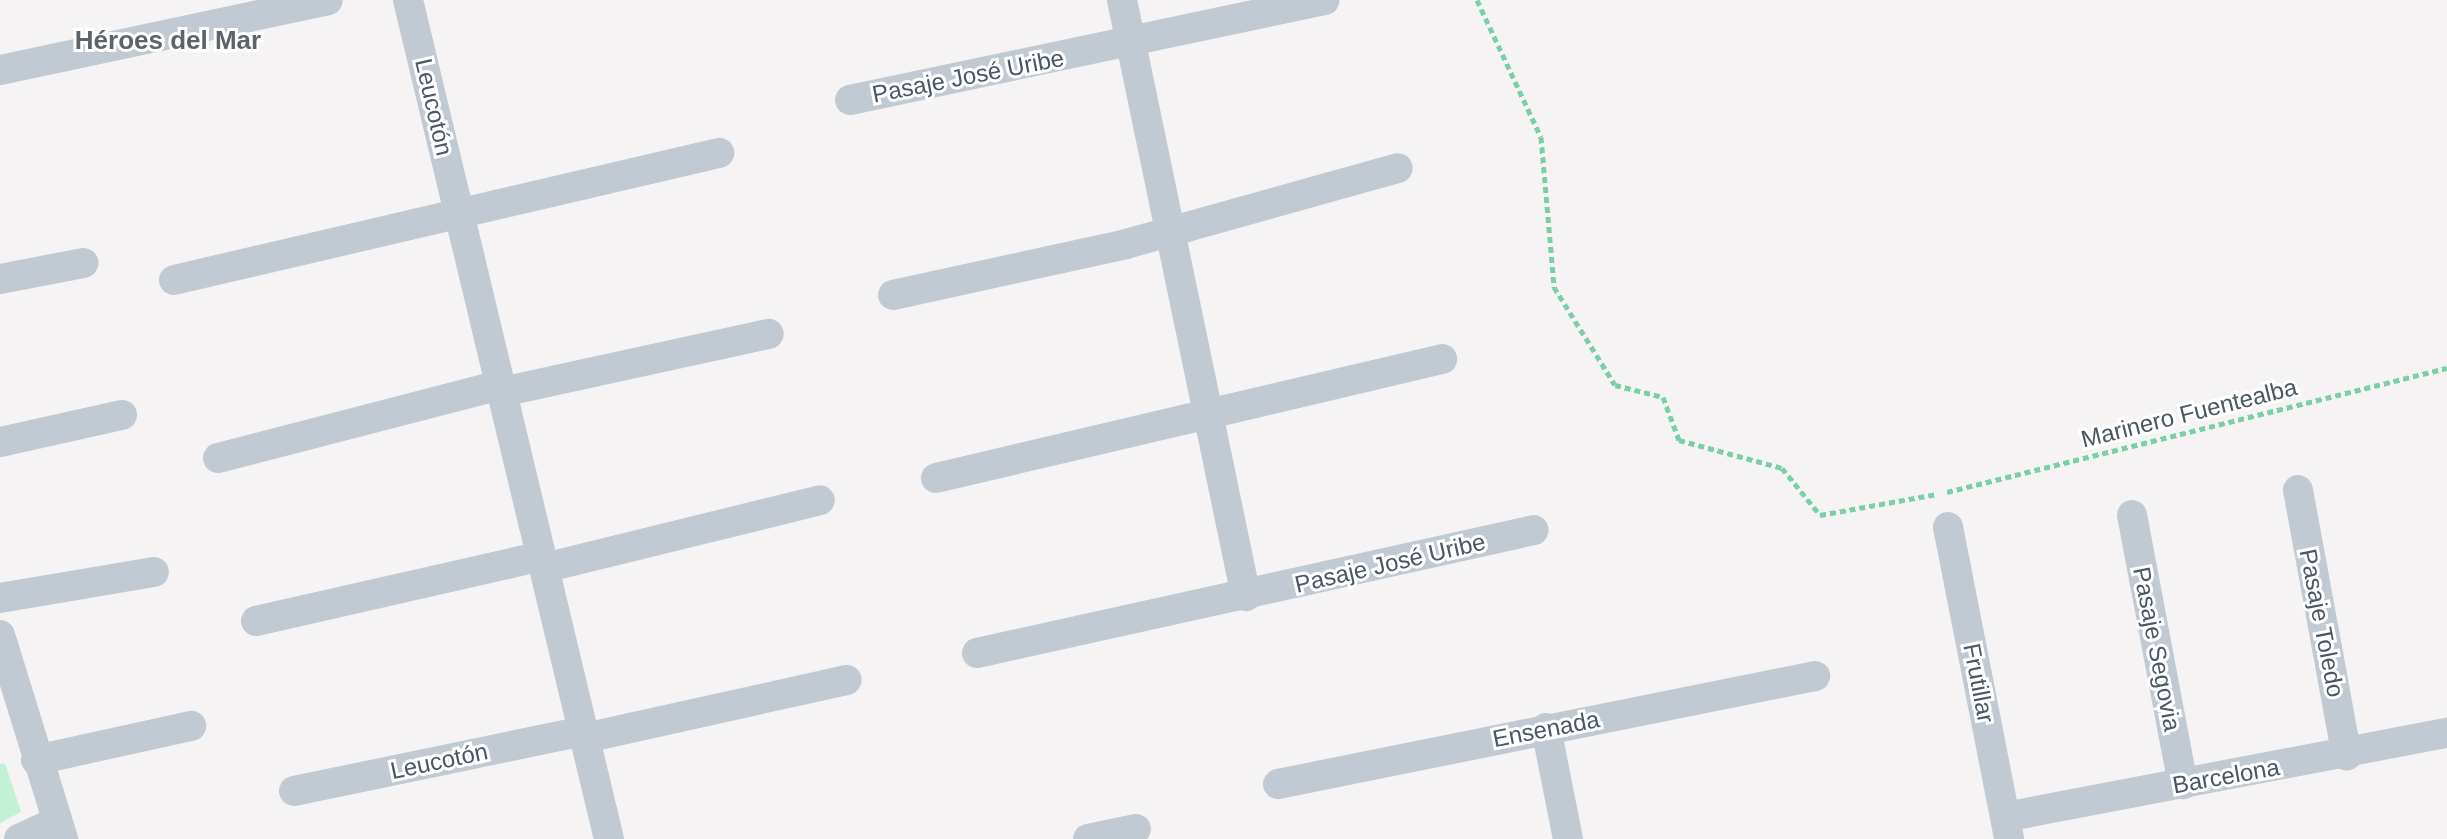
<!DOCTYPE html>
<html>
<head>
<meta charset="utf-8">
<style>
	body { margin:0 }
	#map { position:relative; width:2447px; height:839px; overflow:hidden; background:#f5f3f3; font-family:Helvetica,sans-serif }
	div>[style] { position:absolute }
	.green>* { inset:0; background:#c3f1d5 }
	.path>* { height:5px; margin-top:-2.5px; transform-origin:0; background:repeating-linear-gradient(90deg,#7ad0a6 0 6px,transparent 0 10px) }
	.street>* { height:30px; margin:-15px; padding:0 15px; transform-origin:15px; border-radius:15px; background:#c1cad2 }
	span { translate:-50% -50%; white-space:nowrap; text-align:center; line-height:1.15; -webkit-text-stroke:6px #fff; paint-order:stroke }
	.street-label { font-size:24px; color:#4a5661 }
	.neighbourhood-label { font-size:26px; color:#5f6368; font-weight:700 }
</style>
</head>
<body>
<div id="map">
	<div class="green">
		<i style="clip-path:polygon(5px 763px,21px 812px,0 823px,0 764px)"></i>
	</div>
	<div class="path">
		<i style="left:1477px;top:0;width:151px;rotate:65deg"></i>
		<i style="left:1541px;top:137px;width:151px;rotate:85deg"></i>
		<i style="left:1554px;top:287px;width:115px;rotate:58.1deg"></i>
		<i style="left:1615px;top:385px;width:49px;rotate:14deg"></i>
		<i style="left:1663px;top:397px;width:46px;rotate:69.6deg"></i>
		<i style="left:1679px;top:440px;width:107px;rotate:15.2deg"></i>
		<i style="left:1782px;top:468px;width:60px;rotate:51deg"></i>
		<i style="left:1820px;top:515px;width:119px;rotate:-10.2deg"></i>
		<i style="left:1947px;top:492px;width:515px;rotate:-13.93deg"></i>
	</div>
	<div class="street">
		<i style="left:408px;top:0;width:863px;rotate:76.53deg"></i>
		<i style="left:1122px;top:0;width:609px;rotate:78.25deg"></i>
		<i style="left:0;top:70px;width:335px;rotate:-12deg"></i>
		<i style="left:850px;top:100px;width:485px;rotate:-11.9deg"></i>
		<i style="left:0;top:279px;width:85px;rotate:-10.9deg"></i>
		<i style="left:174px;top:280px;width:560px;rotate:-13.12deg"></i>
		<i style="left:893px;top:295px;width:239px;rotate:-12.3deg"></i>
		<i style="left:1126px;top:244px;width:282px;rotate:-15.6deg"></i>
		<i style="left:502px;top:392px;width:273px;rotate:-12.3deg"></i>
		<i style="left:0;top:442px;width:125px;rotate:-12.5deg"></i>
		<i style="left:218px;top:458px;width:292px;rotate:-14.5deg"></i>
		<i style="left:936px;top:478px;width:520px;rotate:-13.23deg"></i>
		<i style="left:2298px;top:490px;width:270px;rotate:79.6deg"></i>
		<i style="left:2132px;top:515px;width:274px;rotate:79.3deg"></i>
		<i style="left:1948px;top:527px;width:318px;rotate:78.9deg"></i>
		<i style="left:544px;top:568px;width:284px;rotate:-13.8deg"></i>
		<i style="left:0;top:598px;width:156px;rotate:-9.6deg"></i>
		<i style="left:256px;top:621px;width:292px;rotate:-12.8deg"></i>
		<i style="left:0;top:635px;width:214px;rotate:72.8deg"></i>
		<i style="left:977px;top:653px;width:570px;rotate:-12.45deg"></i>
		<i style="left:1546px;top:728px;width:113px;rotate:78.8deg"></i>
		<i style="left:585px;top:738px;width:268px;rotate:-12.5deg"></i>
		<i style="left:36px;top:760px;width:159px;rotate:-12.4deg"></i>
		<i style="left:1278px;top:784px;width:548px;rotate:-11.37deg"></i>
		<i style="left:294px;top:791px;width:295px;rotate:-11.7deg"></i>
		<i style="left:2005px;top:817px;width:450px;rotate:-10.8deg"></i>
		<i style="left:19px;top:839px;width:41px;rotate:-24.7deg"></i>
		<i style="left:1088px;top:839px;width:49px;rotate:-11.8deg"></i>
	</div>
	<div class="street-label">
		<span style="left:968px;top:76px;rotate:-11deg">Pasaje José Uribe</span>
		<span style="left:434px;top:107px;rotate:77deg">Leucotón</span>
		<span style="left:2189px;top:413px;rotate:-14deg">Marinero Fuentealba</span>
		<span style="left:1390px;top:563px;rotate:-13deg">Pasaje José Uribe</span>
		<span style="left:2322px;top:623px;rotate:79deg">Pasaje Toledo</span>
		<span style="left:2157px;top:649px;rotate:79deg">Pasaje Segovia</span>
		<span style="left:1979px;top:683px;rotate:79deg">Frutillar</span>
		<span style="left:1546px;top:729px;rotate:-11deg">Ensenada</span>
		<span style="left:439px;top:761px;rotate:-12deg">Leucotón</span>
		<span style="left:2226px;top:776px;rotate:-10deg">Barcelona</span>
	</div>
	<div class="neighbourhood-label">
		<span style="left:168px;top:41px">Héroes del Mar</span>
	</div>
</div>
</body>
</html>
